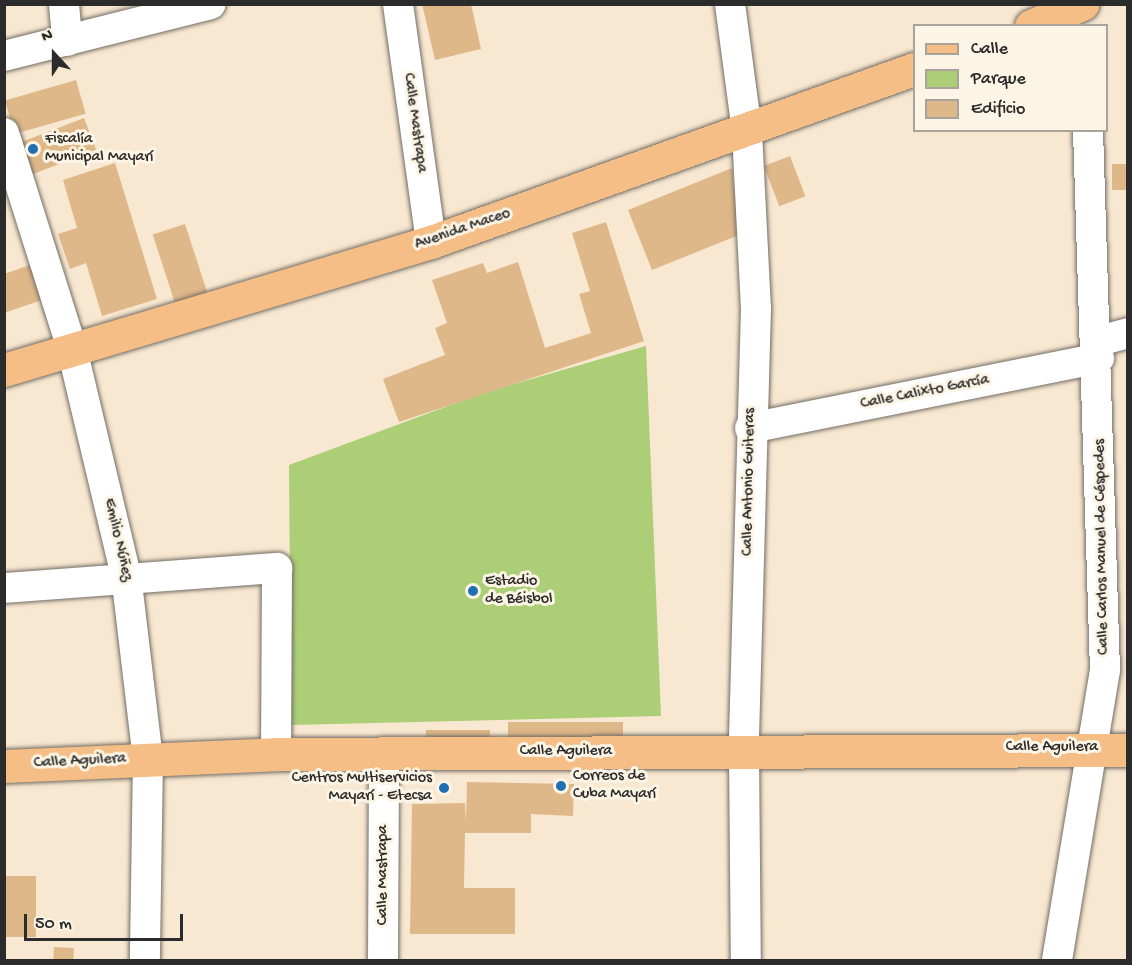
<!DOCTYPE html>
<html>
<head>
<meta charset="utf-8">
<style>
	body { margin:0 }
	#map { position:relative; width:1132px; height:965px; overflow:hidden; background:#f8e8d1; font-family:"Gochi Hand",sans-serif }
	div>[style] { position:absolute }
	.green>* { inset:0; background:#abce77 }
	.building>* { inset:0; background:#dfb889; transform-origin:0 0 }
	.roads { filter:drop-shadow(0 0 2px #736d65) drop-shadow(0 0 2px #736d65) }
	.minor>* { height:30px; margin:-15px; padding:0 15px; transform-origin:15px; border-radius:15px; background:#fff }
	.major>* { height:33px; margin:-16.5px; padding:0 16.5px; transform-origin:16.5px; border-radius:16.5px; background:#f6be87 }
	.dots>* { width:16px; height:16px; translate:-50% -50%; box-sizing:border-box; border:3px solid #fcf5e5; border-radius:50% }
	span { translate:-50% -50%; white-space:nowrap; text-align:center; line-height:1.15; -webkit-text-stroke:6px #fcf5e5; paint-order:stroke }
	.street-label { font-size:16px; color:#2b2b2b }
	.poi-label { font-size:16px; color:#2b2b2b }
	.left { translate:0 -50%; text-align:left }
	.right { translate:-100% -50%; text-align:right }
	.frame { position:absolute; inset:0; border:6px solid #2b2b2b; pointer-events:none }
	.legend { position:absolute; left:913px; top:24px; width:195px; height:108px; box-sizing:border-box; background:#fcf5e5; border:2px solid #a8a49b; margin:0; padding:8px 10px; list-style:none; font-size:18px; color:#2b2b2b }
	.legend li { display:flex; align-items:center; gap:12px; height:30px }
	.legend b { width:30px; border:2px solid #a8a49b }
	.north { position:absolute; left:24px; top:24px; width:60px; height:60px; -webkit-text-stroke:4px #fcf5e5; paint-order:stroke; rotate:339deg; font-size:16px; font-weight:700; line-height:24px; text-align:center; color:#2b2b2b }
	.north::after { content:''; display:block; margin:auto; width:21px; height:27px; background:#2b2b2b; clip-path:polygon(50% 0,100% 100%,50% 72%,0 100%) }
	.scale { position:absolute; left:24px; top:914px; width:159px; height:27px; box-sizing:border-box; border:3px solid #2b2b2b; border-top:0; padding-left:8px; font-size:18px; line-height:21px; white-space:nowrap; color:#2b2b2b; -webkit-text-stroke:4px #fcf5e5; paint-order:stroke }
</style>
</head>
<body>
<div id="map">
	<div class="green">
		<i style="clip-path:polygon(646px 346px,661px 716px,291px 725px,289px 465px,483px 393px)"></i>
	</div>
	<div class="building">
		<i style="clip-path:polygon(422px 4px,471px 4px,481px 49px,435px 60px)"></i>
		<i style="left:76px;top:80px;width:35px;height:74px;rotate:74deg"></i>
		<i style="left:84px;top:118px;width:34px;height:71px;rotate:69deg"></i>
		<i style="left:790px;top:156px;width:43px;height:28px;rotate:69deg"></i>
		<i style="clip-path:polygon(115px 163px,157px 299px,102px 316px,86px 263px,70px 269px,58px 234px,77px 228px,63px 180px)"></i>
		<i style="left:1112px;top:164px;width:16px;height:26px"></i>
		<i style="clip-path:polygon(732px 168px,739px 235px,652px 270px,628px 210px)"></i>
		<i style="clip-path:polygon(606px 222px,644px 341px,399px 422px,383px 379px,445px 355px,435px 328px,447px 323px,432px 280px,483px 263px,487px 273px,518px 262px,545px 348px,591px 333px,579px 294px,590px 291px,572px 233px)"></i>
		<i style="left:185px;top:224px;width:77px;height:34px;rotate:72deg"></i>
		<i style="clip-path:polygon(30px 265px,42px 300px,4px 313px,4px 274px)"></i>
		<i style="left:623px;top:722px;width:19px;height:115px;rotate:90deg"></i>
		<i style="left:426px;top:730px;width:64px;height:15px"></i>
		<i style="clip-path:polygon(467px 782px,574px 784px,573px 816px,531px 814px,531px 833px,465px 833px,464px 888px,515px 888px,515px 934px,410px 934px,412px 804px,465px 803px,466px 821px)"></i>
		<i style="left:36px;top:876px;width:61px;height:32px;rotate:90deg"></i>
		<i style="left:54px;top:947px;width:20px;height:13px;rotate:3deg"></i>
	</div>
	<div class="roads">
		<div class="minor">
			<i style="left:64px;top:4px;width:37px;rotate:85deg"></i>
			<i style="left:398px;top:4px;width:240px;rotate:82.1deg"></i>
			<i style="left:730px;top:4px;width:129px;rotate:82.4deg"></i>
			<i style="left:747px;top:132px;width:176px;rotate:87.1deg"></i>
			<i style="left:756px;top:308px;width:443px;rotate:91.6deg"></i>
			<i style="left:744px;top:751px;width:209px;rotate:89.5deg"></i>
			<i style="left:4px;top:56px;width:213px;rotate:-14.1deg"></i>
			<i style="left:4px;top:133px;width:226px;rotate:72.5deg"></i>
			<i style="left:72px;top:349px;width:232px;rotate:76.6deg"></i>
			<i style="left:126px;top:575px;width:185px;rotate:83.2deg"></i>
			<i style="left:148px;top:759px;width:201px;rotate:90.9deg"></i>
			<i style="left:1099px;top:341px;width:30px;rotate:-15deg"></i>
			<i style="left:750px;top:428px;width:356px;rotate:-11.3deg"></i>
			<i style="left:4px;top:588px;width:274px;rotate:-4.2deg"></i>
			<i style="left:277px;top:568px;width:186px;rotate:90.3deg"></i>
			<i style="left:383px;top:960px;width:207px;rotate:-89.7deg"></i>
			<i style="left:1057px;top:960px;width:293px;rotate:-80.6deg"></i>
			<i style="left:1105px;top:671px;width:541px;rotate:-91.8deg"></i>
		</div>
		<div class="major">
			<i style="left:1031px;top:26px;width:56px;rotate:-23.3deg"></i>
			<i style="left:4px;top:370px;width:446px;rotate:-16.7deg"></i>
			<i style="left:431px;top:242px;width:513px;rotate:-19.71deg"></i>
			<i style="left:4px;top:766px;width:272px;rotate:-2.5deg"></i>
			<i style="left:276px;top:754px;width:852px;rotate:-0.27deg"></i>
		</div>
	</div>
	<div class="dots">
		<i style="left:33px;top:149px;background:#1f6fb2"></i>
		<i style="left:473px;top:591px;background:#1f6fb2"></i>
		<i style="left:561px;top:786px;background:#1f6fb2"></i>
		<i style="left:444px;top:788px;background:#1f6fb2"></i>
	</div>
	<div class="street-label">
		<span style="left:414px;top:123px;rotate:82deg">Calle Mastrapa</span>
		<span style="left:463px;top:230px;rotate:-19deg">Avenida Maceo</span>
		<span style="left:925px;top:393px;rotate:-11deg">Calle Calixto García</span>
		<span style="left:750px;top:482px;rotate:-89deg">Calle Antonio Guiteras</span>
		<span style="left:117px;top:540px;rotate:77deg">Emilio Núñez</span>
		<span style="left:1103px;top:547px;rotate:-91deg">Calle Carlos Manuel de Céspedes</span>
		<span style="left:1052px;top:748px">Calle Aguilera</span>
		<span style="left:566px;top:752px">Calle Aguilera</span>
		<span style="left:80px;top:762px;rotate:-3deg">Calle Aguilera</span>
		<span style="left:384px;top:875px;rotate:-90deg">Calle Mastrapa</span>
	</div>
	<div class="poi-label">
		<span class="left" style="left:45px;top:149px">Fiscalía<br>Municipal Mayarí</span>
		<span class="left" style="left:485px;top:591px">Estadio<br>de Béisbol</span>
		<span class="left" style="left:573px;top:786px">Correos de<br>Cuba Mayarí</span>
		<span class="right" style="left:432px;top:788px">Centros Multiservicios<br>Mayarí - Etecsa</span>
	</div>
	<div class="frame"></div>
	<ul class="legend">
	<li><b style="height:8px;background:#f6be87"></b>Calle</li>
	<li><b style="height:16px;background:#abce77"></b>Parque</li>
	<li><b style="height:16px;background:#dfb889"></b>Edificio</li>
	</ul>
	<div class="north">N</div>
	<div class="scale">50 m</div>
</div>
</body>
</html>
